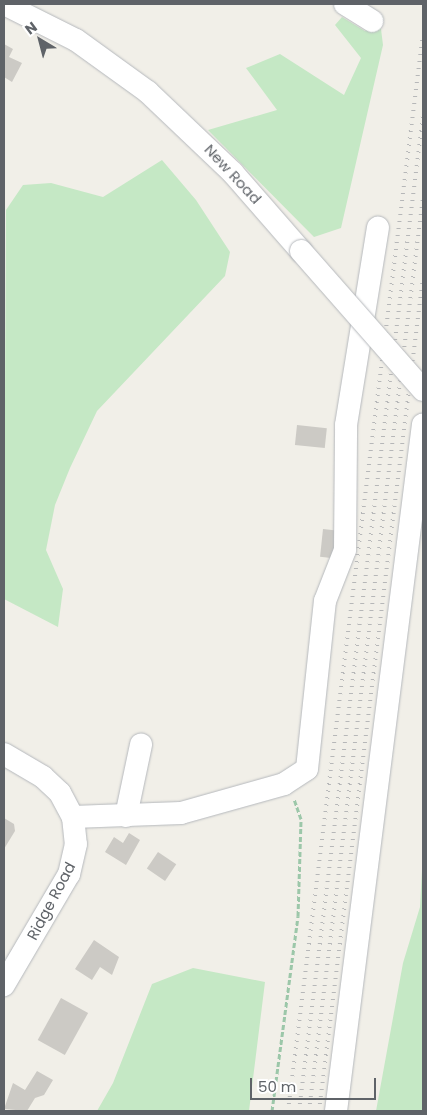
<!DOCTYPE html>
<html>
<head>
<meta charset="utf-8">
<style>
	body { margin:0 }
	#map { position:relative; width:427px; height:1115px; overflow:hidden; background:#f1efe8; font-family:Poppins,sans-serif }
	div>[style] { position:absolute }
	.green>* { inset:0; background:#c5e8c5 }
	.building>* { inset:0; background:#cccac5; transform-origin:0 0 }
	.path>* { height:3px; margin-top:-1.5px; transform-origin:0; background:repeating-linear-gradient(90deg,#9cc7a9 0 5px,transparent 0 7.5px) }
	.roads { filter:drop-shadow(0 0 1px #b5b8bc) drop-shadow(0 0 1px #b5b8bc) }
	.minor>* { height:22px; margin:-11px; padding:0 11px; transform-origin:11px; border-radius:11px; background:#fff }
	.rail>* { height:4px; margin-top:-2px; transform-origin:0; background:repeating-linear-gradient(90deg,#b6b7b8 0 1px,transparent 0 7px) }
	.bridges { filter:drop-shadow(0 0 1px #b5b8bc) drop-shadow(0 0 1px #b5b8bc) }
	.minor-bridge>* { height:22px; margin:-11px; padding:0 11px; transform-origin:11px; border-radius:11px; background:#fff }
	span { translate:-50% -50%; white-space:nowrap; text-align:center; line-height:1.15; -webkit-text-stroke:4px #fff; paint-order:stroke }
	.street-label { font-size:15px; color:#5f6368 }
	.frame { position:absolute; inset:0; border:5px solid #5f6368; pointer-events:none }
	.north { position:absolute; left:15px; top:15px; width:50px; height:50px; -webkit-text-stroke:4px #fff; paint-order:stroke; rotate:323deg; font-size:14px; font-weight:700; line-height:20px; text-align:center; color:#5f6368 }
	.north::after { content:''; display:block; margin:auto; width:18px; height:22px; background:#5f6368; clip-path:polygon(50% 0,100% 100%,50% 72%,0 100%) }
	.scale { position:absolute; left:250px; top:1078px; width:126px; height:22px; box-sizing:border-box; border:2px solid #5f6368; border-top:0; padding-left:6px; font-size:15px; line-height:18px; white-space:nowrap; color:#5f6368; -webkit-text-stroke:4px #fff; paint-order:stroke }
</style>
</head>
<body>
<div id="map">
	<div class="green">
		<i style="clip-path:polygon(342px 17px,365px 31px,380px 21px,383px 45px,341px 228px,314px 237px,208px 130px,277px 110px,246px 68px,280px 54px,344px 95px,361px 58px,335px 25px)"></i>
		<i style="clip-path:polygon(162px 160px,196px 200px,230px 252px,225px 276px,97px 411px,70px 468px,55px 505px,46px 550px,63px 589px,58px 627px,4px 599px,6px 210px,23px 185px,51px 183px,103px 197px)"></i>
		<i style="clip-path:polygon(423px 851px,423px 1111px,376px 1111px,403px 963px,420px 907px)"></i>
		<i style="clip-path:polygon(193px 968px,265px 982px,249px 1111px,97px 1111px,113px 1083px,152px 984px)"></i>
	</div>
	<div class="building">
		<i style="clip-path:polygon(4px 44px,13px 49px,9px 57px,22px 63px,12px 82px,4px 77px)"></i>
		<i style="left:297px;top:425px;width:30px;height:20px;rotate:6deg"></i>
		<i style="left:323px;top:529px;width:18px;height:28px;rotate:6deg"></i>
		<i style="clip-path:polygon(4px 818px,14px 824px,15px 831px,4px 849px)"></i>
		<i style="clip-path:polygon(129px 833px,140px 840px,126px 865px,105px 852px,114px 837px,123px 843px)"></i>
		<i style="left:158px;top:852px;width:22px;height:20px;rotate:34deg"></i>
		<i style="clip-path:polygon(94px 940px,119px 957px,112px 975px,100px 967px,92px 980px,75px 969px)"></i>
		<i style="left:61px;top:998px;width:31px;height:48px;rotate:29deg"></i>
		<i style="clip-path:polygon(37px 1071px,53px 1080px,44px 1095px,35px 1098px,27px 1111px,4px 1109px,13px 1083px,25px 1090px)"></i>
	</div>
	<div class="path">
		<i style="left:272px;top:1111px;width:197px;rotate:-82.4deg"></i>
		<i style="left:298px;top:916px;width:97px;rotate:-88.2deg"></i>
		<i style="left:301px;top:819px;width:21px;rotate:-109deg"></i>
	</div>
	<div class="roads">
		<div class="minor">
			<i style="left:4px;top:4px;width:80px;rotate:26.6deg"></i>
			<i style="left:76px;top:40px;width:89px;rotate:35.8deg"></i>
			<i style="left:148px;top:92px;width:117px;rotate:43.6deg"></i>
			<i style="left:233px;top:173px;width:103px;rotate:48.9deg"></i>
			<i style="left:345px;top:4px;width:32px;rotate:32deg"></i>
			<i style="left:4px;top:754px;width:45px;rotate:30.5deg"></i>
			<i style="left:43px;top:777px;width:23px;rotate:43deg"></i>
			<i style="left:60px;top:793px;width:27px;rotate:62deg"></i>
			<i style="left:73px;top:817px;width:27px;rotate:84deg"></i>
			<i style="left:76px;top:844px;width:31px;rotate:103deg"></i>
			<i style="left:69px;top:874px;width:129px;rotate:120.4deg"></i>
			<i style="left:126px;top:816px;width:73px;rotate:-78.1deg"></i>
			<i style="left:73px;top:817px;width:108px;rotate:-2.1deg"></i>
			<i style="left:181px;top:813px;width:107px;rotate:-15.7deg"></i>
			<i style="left:284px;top:784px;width:27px;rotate:-33deg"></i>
			<i style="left:307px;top:769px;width:169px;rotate:-83.9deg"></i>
			<i style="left:325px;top:601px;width:55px;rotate:-68.6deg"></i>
			<i style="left:345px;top:550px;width:125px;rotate:-89.5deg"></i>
			<i style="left:346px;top:425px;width:200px;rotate:-80.8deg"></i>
			<i style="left:336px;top:1111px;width:692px;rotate:-82.78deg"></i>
		</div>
	</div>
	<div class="rail">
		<i style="left:288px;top:1111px;width:1085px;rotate:-82.86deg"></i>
		<i style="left:299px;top:1111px;width:1004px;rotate:-82.9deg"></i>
		<i style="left:309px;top:1111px;width:921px;rotate:-82.89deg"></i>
		<i style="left:319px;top:1111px;width:840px;rotate:-82.89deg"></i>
	</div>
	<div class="bridges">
		<div class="minor-bridge">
			<i style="left:301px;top:251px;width:185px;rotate:48.7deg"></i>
		</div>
	</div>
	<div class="street-label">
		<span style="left:233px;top:174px;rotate:47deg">New Road</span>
		<span style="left:51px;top:901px;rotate:-62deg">Ridge Road</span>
	</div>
	<div class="frame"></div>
	<div class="north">N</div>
	<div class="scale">50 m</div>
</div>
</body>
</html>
